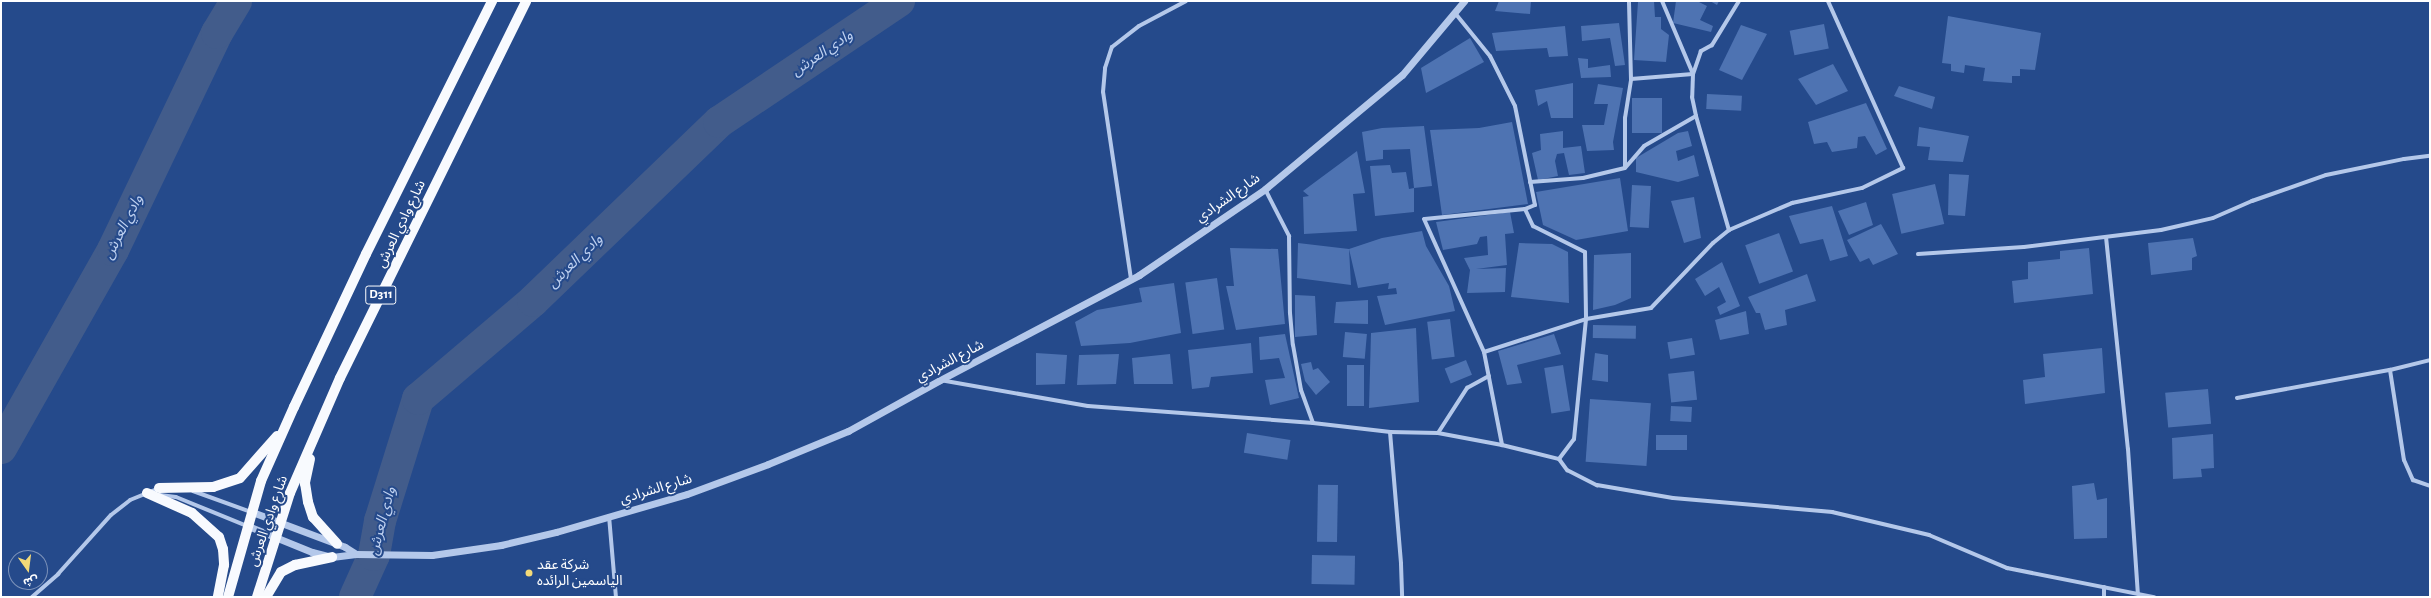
<!DOCTYPE html>
<html>
<head>
<meta charset="utf-8">
<style>
	body { margin:0 }
	#map { position:relative; width:2431px; height:598px; overflow:hidden; background:#254a8b; font-family:"Alegreya Sans","Noto Sans Arabic",sans-serif }
	div>[style] { position:absolute }
	.river>* { height:32px; margin:-16px; padding:0 16px; transform-origin:16px; border-radius:16px; background:#425c8b }
	.building>* { inset:0; background:#4e73b2; transform-origin:0 0 }
	.minor>* { height:4px; margin:-2px; padding:0 2px; transform-origin:2px; border-radius:2px; background:#b4c8ea }
	.tertiary>* { height:7px; margin:-3.5px; padding:0 3.5px; transform-origin:3.5px; border-radius:3.5px; background:#b4c8ea }
	.primary>* { height:10px; margin:-5px; padding:0 5px; transform-origin:5px; border-radius:5px; background:#f8fafe }
	.dots>* { width:11px; height:11px; translate:-50% -50%; box-sizing:border-box; border:2px solid #254a8b; border-radius:50% }
	span { translate:-50% -50%; white-space:nowrap; text-align:center; line-height:1.15; -webkit-text-stroke:4px #254a8b; paint-order:stroke }
	.shield-label span { padding:1px 3px; background:#254a8b; border:1px solid; border-radius:3px; -webkit-text-stroke-width:0 }
	.shield-label { font-size:13px; color:#fff; font-weight:700 }
	.street-label { font-size:14px; color:#fff }
	.poi-label { font-size:14px; color:#fff }
	.left { translate:0 -50%; text-align:left }
	.water-label { font-size:15px; color:#c0d2f1; font-style:italic }
	.frame { position:absolute; inset:0; border:2px solid #fff; pointer-events:none }
	.north { position:absolute; left:8px; top:550px; width:40px; height:40px; box-sizing:border-box; background:#254a8b; border:1px solid #7c92b9; border-radius:50%; rotate:166deg; font-size:11px; font-weight:700; line-height:16px; text-align:center; color:#fff }
	.north::after { content:''; display:block; margin:auto; width:14px; height:18px; background:#f4da78; clip-path:polygon(50% 0,100% 100%,50% 72%,0 100%) }
</style>
</head>
<body>
<div id="map">
	<div class="river">
		<i style="left:1px;top:448px;width:227px;rotate:-60.5deg"></i>
		<i style="left:113px;top:250px;width:241px;rotate:-64.4deg"></i>
		<i style="left:217px;top:33px;width:37px;rotate:-59deg"></i>
		<i style="left:355px;top:597px;width:46px;rotate:-65.7deg"></i>
		<i style="left:374px;top:555px;width:35px;rotate:-80deg"></i>
		<i style="left:380px;top:521px;width:128px;rotate:-72.7deg"></i>
		<i style="left:418px;top:399px;width:151px;rotate:-40.4deg"></i>
		<i style="left:533px;top:301px;width:258px;rotate:-43.9deg"></i>
		<i style="left:719px;top:122px;width:217px;rotate:-33.9deg"></i>
	</div>
	<div class="building">
		<i style="clip-path:polygon(1499px 1px,1531px 1px,1530px 14px,1495px 11px)"></i>
		<i style="clip-path:polygon(1654px 1px,1655px 17px,1661px 17px,1661px 29px,1669px 35px,1666px 62px,1634px 60px,1638px 2px)"></i>
		<i style="clip-path:polygon(1676px 1px,1697px 1px,1707px 6px,1700px 20px,1713px 26px,1711px 32px,1673px 23px)"></i>
		<i style="clip-path:polygon(1710px 1px,1719px 1px,1717px 5px)"></i>
		<i style="clip-path:polygon(1948px 16px,2041px 33px,2035px 70px,2020px 69px,2020px 76px,2012px 76px,2012px 83px,1983px 81px,1985px 68px,1965px 65px,1964px 73px,1951px 71px,1951px 64px,1942px 63px)"></i>
		<i style="clip-path:polygon(1619px 23px,1625px 65px,1615px 66px,1610px 38px,1582px 41px,1581px 26px)"></i>
		<i style="left:1824px;top:24px;width:25px;height:35px;rotate:79deg"></i>
		<i style="clip-path:polygon(1741px 25px,1767px 34px,1742px 80px,1719px 70px)"></i>
		<i style="clip-path:polygon(1565px 26px,1568px 56px,1549px 57px,1547px 48px,1496px 51px,1492px 33px)"></i>
		<i style="clip-path:polygon(1470px 38px,1484px 62px,1426px 93px,1421px 68px)"></i>
		<i style="clip-path:polygon(1578px 58px,1588px 59px,1588px 68px,1610px 65px,1611px 77px,1581px 78px)"></i>
		<i style="clip-path:polygon(1833px 64px,1848px 91px,1816px 105px,1798px 79px)"></i>
		<i style="clip-path:polygon(1573px 83px,1573px 118px,1551px 118px,1547px 101px,1538px 106px,1535px 90px)"></i>
		<i style="clip-path:polygon(1598px 84px,1623px 88px,1613px 142px,1614px 150px,1587px 151px,1582px 125px,1604px 125px,1608px 104px,1594px 104px)"></i>
		<i style="clip-path:polygon(1899px 86px,1935px 97px,1932px 109px,1894px 96px)"></i>
		<i style="left:1707px;top:94px;width:35px;height:15px;rotate:3deg"></i>
		<i style="left:1632px;top:98px;width:30px;height:35px"></i>
		<i style="clip-path:polygon(1866px 103px,1887px 149px,1876px 155px,1865px 136px,1858px 137px,1857px 148px,1832px 152px,1827px 142px,1814px 144px,1808px 122px)"></i>
		<i style="clip-path:polygon(1512px 122px,1528px 204px,1442px 215px,1430px 130px,1479px 128px)"></i>
		<i style="clip-path:polygon(1424px 126px,1432px 186px,1414px 188px,1410px 149px,1383px 150px,1383px 159px,1366px 161px,1362px 132px,1382px 128px)"></i>
		<i style="clip-path:polygon(1919px 127px,1969px 136px,1963px 162px,1928px 160px,1930px 147px,1917px 146px)"></i>
		<i style="clip-path:polygon(1563px 131px,1563px 148px,1581px 146px,1585px 173px,1569px 175px,1564px 153px,1557px 154px,1555px 161px,1558px 176px,1538px 180px,1532px 153px,1541px 150px,1540px 134px)"></i>
		<i style="clip-path:polygon(1688px 131px,1692px 146px,1676px 151px,1678px 161px,1694px 155px,1699px 176px,1678px 182px,1636px 172px,1636px 158px,1678px 133px)"></i>
		<i style="clip-path:polygon(1357px 151px,1365px 193px,1353px 194px,1357px 231px,1304px 234px,1303px 197px,1309px 196px,1303px 191px)"></i>
		<i style="clip-path:polygon(1390px 165px,1392px 173px,1406px 172px,1409px 189px,1414px 188px,1414px 212px,1375px 216px,1370px 166px)"></i>
		<i style="clip-path:polygon(1949px 174px,1969px 175px,1965px 216px,1948px 215px)"></i>
		<i style="clip-path:polygon(1620px 178px,1628px 231px,1576px 240px,1543px 225px,1536px 192px)"></i>
		<i style="left:1935px;top:184px;width:41px;height:44px;rotate:77deg"></i>
		<i style="left:1632px;top:185px;width:19px;height:42px;rotate:3deg"></i>
		<i style="clip-path:polygon(1694px 197px,1701px 238px,1684px 243px,1671px 201px)"></i>
		<i style="clip-path:polygon(1866px 202px,1873px 225px,1849px 235px,1838px 211px)"></i>
		<i style="clip-path:polygon(1832px 206px,1848px 256px,1830px 261px,1823px 239px,1800px 244px,1789px 216px)"></i>
		<i style="clip-path:polygon(1510px 212px,1514px 233px,1505px 234px,1507px 265px,1476px 269px,1506px 268px,1505px 292px,1467px 293px,1470px 270px,1464px 258px,1488px 255px,1487px 236px,1480px 237px,1477px 244px,1443px 250px,1436px 222px)"></i>
		<i style="clip-path:polygon(1881px 224px,1898px 254px,1873px 265px,1869px 258px,1860px 262px,1847px 240px)"></i>
		<i style="clip-path:polygon(1422px 231px,1426px 246px,1449px 286px,1455px 311px,1385px 325px,1377px 296px,1397px 294px,1396px 288px,1388px 289px,1389px 283px,1358px 288px,1349px 249px,1351px 285px,1297px 278px,1298px 243px,1349px 249px,1382px 238px)"></i>
		<i style="left:1779px;top:233px;width:41px;height:36px;rotate:70deg"></i>
		<i style="clip-path:polygon(2193px 238px,2197px 256px,2192px 258px,2192px 270px,2151px 275px,2148px 243px)"></i>
		<i style="clip-path:polygon(1519px 243px,1552px 244px,1568px 252px,1569px 303px,1511px 297px)"></i>
		<i style="clip-path:polygon(1230px 248px,1278px 249px,1285px 324px,1236px 330px,1226px 286px,1234px 286px)"></i>
		<i style="clip-path:polygon(2089px 248px,2093px 294px,2014px 303px,2012px 281px,2028px 279px,2028px 262px,2060px 259px,2060px 251px)"></i>
		<i style="clip-path:polygon(1631px 253px,1631px 298px,1615px 305px,1593px 310px,1594px 255px)"></i>
		<i style="clip-path:polygon(1722px 262px,1740px 306px,1720px 315px,1717px 307px,1726px 302px,1719px 287px,1705px 296px,1695px 279px)"></i>
		<i style="clip-path:polygon(1807px 274px,1816px 301px,1785px 310px,1787px 325px,1765px 330px,1760px 313px,1756px 313px,1748px 297px)"></i>
		<i style="left:1217px;top:278px;width:52px;height:32px;rotate:82deg"></i>
		<i style="clip-path:polygon(1174px 283px,1181px 333px,1130px 343px,1081px 346px,1075px 322px,1097px 310px,1142px 302px,1139px 288px)"></i>
		<i style="clip-path:polygon(1295px 295px,1315px 296px,1317px 335px,1295px 337px)"></i>
		<i style="clip-path:polygon(1368px 300px,1368px 324px,1334px 323px,1336px 302px)"></i>
		<i style="clip-path:polygon(1746px 311px,1749px 334px,1720px 340px,1715px 320px)"></i>
		<i style="left:1450px;top:319px;width:38px;height:23px;rotate:83deg"></i>
		<i style="left:1593px;top:325px;width:43px;height:13px;rotate:1deg"></i>
		<i style="clip-path:polygon(1416px 328px,1419px 402px,1369px 408px,1371px 333px)"></i>
		<i style="left:1345px;top:332px;width:22px;height:25px;rotate:5deg"></i>
		<i style="clip-path:polygon(1285px 334px,1299px 398px,1270px 405px,1265px 380px,1285px 378px,1279px 358px,1260px 360px,1259px 337px)"></i>
		<i style="clip-path:polygon(1554px 334px,1561px 354px,1517px 365px,1522px 383px,1507px 385px,1498px 351px)"></i>
		<i style="left:1692px;top:338px;width:17px;height:25px;rotate:80deg"></i>
		<i style="clip-path:polygon(1251px 343px,1253px 373px,1211px 377px,1209px 387px,1192px 389px,1188px 350px)"></i>
		<i style="clip-path:polygon(2102px 348px,2105px 393px,2025px 404px,2023px 380px,2045px 377px,2043px 354px)"></i>
		<i style="clip-path:polygon(1036px 353px,1067px 355px,1065px 384px,1036px 385px)"></i>
		<i style="clip-path:polygon(1595px 353px,1608px 355px,1608px 382px,1592px 380px)"></i>
		<i style="clip-path:polygon(1119px 354px,1116px 384px,1077px 385px,1079px 355px)"></i>
		<i style="clip-path:polygon(1170px 354px,1173px 384px,1134px 384px,1132px 358px)"></i>
		<i style="left:1466px;top:360px;width:16px;height:23px;rotate:68deg"></i>
		<i style="clip-path:polygon(1311px 362px,1313px 370px,1318px 368px,1330px 382px,1316px 395px,1305px 381px,1301px 364px)"></i>
		<i style="left:1347px;top:365px;width:17px;height:41px"></i>
		<i style="left:1563px;top:365px;width:46px;height:19px;rotate:81deg"></i>
		<i style="left:1694px;top:371px;width:29px;height:26px;rotate:84deg"></i>
		<i style="left:2208px;top:389px;width:35px;height:43px;rotate:85deg"></i>
		<i style="left:1590px;top:399px;width:61px;height:63px;rotate:4deg"></i>
		<i style="left:1671px;top:406px;width:21px;height:15px;rotate:3deg"></i>
		<i style="left:1247px;top:433px;width:44px;height:20px;rotate:9deg"></i>
		<i style="clip-path:polygon(2213px 434px,2214px 468px,2201px 469px,2202px 477px,2173px 479px,2172px 438px)"></i>
		<i style="left:1656px;top:435px;width:31px;height:15px"></i>
		<i style="clip-path:polygon(2094px 483px,2097px 500px,2107px 498px,2107px 538px,2074px 539px,2072px 486px)"></i>
		<i style="left:1338px;top:485px;width:57px;height:20px;rotate:91deg"></i>
		<i style="left:1312px;top:555px;width:43px;height:29px;rotate:1deg"></i>
	</div>
	<div class="minor">
		<i style="left:1739px;top:1px;width:52px;rotate:121.5deg"></i>
		<i style="left:1712px;top:45px;width:13px;rotate:151deg"></i>
		<i style="left:1701px;top:51px;width:24px;rotate:109deg"></i>
		<i style="left:1693px;top:74px;width:23px;rotate:92deg"></i>
		<i style="left:1692px;top:97px;width:19px;rotate:78deg"></i>
		<i style="left:1696px;top:116px;width:119px;rotate:73.9deg"></i>
		<i style="left:1729px;top:230px;width:69px;rotate:-23.2deg"></i>
		<i style="left:1792px;top:203px;width:72px;rotate:-12.1deg"></i>
		<i style="left:1862px;top:188px;width:46px;rotate:-26deg"></i>
		<i style="left:1903px;top:168px;width:183px;rotate:-114.2deg"></i>
		<i style="left:1455px;top:13px;width:55px;rotate:50.9deg"></i>
		<i style="left:1490px;top:56px;width:56px;rotate:63.4deg"></i>
		<i style="left:1515px;top:106px;width:101px;rotate:78.6deg"></i>
		<i style="left:1535px;top:205px;width:11px;rotate:158deg"></i>
		<i style="left:1525px;top:209px;width:101px;rotate:174.3deg"></i>
		<i style="left:1424px;top:219px;width:146px;rotate:65.7deg"></i>
		<i style="left:1484px;top:352px;width:95px;rotate:79deg"></i>
		<i style="left:1631px;top:79px;width:62px;rotate:-4.6deg"></i>
		<i style="left:1693px;top:74px;width:79px;rotate:-113deg"></i>
		<i style="left:1625px;top:167px;width:49px;rotate:-90deg"></i>
		<i style="left:1625px;top:118px;width:39px;rotate:-81deg"></i>
		<i style="left:1631px;top:79px;width:78px;rotate:-91.5deg"></i>
		<i style="left:1530px;top:182px;width:53px;rotate:-4.3deg"></i>
		<i style="left:1583px;top:178px;width:43px;rotate:-13.4deg"></i>
		<i style="left:1625px;top:168px;width:29px;rotate:-49deg"></i>
		<i style="left:1644px;top:146px;width:60px;rotate:-30deg"></i>
		<i style="left:1265px;top:189px;width:53px;rotate:62.9deg"></i>
		<i style="left:1289px;top:236px;width:77px;rotate:89.3deg"></i>
		<i style="left:1290px;top:313px;width:32px;rotate:85deg"></i>
		<i style="left:1293px;top:345px;width:46px;rotate:79.9deg"></i>
		<i style="left:1301px;top:390px;width:35px;rotate:70deg"></i>
		<i style="left:1525px;top:209px;width:19px;rotate:65deg"></i>
		<i style="left:1533px;top:226px;width:58px;rotate:26.6deg"></i>
		<i style="left:1585px;top:252px;width:67px;rotate:89.1deg"></i>
		<i style="left:1586px;top:319px;width:121px;rotate:95.7deg"></i>
		<i style="left:1574px;top:439px;width:25px;rotate:127deg"></i>
		<i style="left:2106px;top:237px;width:213px;rotate:84.1deg"></i>
		<i style="left:2128px;top:449px;width:145px;rotate:86.1deg"></i>
		<i style="left:1918px;top:254px;width:106px;rotate:-3.8deg"></i>
		<i style="left:2024px;top:247px;width:138px;rotate:-7.1deg"></i>
		<i style="left:2161px;top:230px;width:53px;rotate:-13deg"></i>
		<i style="left:2213px;top:218px;width:43px;rotate:-23.6deg"></i>
		<i style="left:2252px;top:201px;width:78px;rotate:-19.4deg"></i>
		<i style="left:2326px;top:175px;width:80px;rotate:-11.6deg"></i>
		<i style="left:2404px;top:159px;width:26px;rotate:-7deg"></i>
		<i style="left:1131px;top:279px;width:189px;rotate:-98.5deg"></i>
		<i style="left:1103px;top:92px;width:24px;rotate:-85deg"></i>
		<i style="left:1105px;top:68px;width:22px;rotate:-72deg"></i>
		<i style="left:1112px;top:47px;width:34px;rotate:-38deg"></i>
		<i style="left:1139px;top:26px;width:53px;rotate:-28deg"></i>
		<i style="left:1484px;top:352px;width:107px;rotate:-17.9deg"></i>
		<i style="left:1586px;top:319px;width:66px;rotate:-9.6deg"></i>
		<i style="left:1651px;top:308px;width:90px;rotate:-46.4deg"></i>
		<i style="left:1713px;top:243px;width:21px;rotate:-39deg"></i>
		<i style="left:2390px;top:370px;width:91px;rotate:81.2deg"></i>
		<i style="left:2404px;top:460px;width:22px;rotate:66deg"></i>
		<i style="left:2413px;top:480px;width:18px;rotate:19deg"></i>
		<i style="left:940px;top:380px;width:150px;rotate:10deg"></i>
		<i style="left:1088px;top:406px;width:226px;rotate:4.3deg"></i>
		<i style="left:1313px;top:423px;width:78px;rotate:6.7deg"></i>
		<i style="left:1390px;top:432px;width:48px;rotate:1.2deg"></i>
		<i style="left:1438px;top:433px;width:65px;rotate:10.6deg"></i>
		<i style="left:1502px;top:445px;width:59px;rotate:13.8deg"></i>
		<i style="left:1559px;top:459px;width:14px;rotate:54deg"></i>
		<i style="left:1567px;top:470px;width:34px;rotate:27deg"></i>
		<i style="left:1597px;top:485px;width:77px;rotate:9.7deg"></i>
		<i style="left:1673px;top:498px;width:160px;rotate:5deg"></i>
		<i style="left:1832px;top:512px;width:100px;rotate:13.3deg"></i>
		<i style="left:1929px;top:535px;width:85px;rotate:22.9deg"></i>
		<i style="left:2007px;top:568px;width:150px;rotate:11.2deg"></i>
		<i style="left:2237px;top:398px;width:156px;rotate:-10.4deg"></i>
		<i style="left:2390px;top:370px;width:41px;rotate:-14deg"></i>
		<i style="left:1390px;top:432px;width:132px;rotate:85.2deg"></i>
		<i style="left:1401px;top:564px;width:33px;rotate:88deg"></i>
		<i style="left:1438px;top:433px;width:54px;rotate:-57.2deg"></i>
		<i style="left:1467px;top:388px;width:25px;rotate:-29deg"></i>
		<i style="left:193px;top:491px;width:62px;rotate:19.9deg"></i>
		<i style="left:160px;top:495px;width:16px;rotate:7deg"></i>
		<i style="left:176px;top:497px;width:77px;rotate:22.2deg"></i>
		<i style="left:609px;top:516px;width:81px;rotate:85.1deg"></i>
		<i style="left:32px;top:597px;width:35px;rotate:-41deg"></i>
		<i style="left:58px;top:574px;width:79px;rotate:-48.1deg"></i>
		<i style="left:111px;top:515px;width:24px;rotate:-38deg"></i>
		<i style="left:130px;top:500px;width:31px;rotate:-22deg"></i>
		<i style="left:2104px;top:597px;width:10px;rotate:-90deg"></i>
	</div>
	<div class="tertiary">
		<i style="left:252px;top:512px;width:99px;rotate:20.6deg"></i>
		<i style="left:345px;top:547px;width:13px;rotate:32deg"></i>
		<i style="left:248px;top:526px;width:69px;rotate:22.1deg"></i>
		<i style="left:312px;top:552px;width:21px;rotate:14deg"></i>
		<i style="left:332px;top:557px;width:24px;rotate:-7deg"></i>
		<i style="left:356px;top:554px;width:76px;rotate:0.8deg"></i>
		<i style="left:432px;top:555px;width:70px;rotate:-8.2deg"></i>
		<i style="left:501px;top:545px;width:57px;rotate:-13.3deg"></i>
		<i style="left:556px;top:532px;width:136px;rotate:-16.2deg"></i>
		<i style="left:687px;top:494px;width:86px;rotate:-20.3deg"></i>
		<i style="left:768px;top:464px;width:87px;rotate:-22.4deg"></i>
		<i style="left:848px;top:431px;width:105px;rotate:-29deg"></i>
		<i style="left:940px;top:380px;width:225px;rotate:-27.8deg"></i>
		<i style="left:1139px;top:275px;width:153px;rotate:-34.3deg"></i>
		<i style="left:1265px;top:189px;width:178px;rotate:-39.8deg"></i>
		<i style="left:1402px;top:75px;width:97px;rotate:-50deg"></i>
	</div>
	<div class="primary">
		<i style="left:310px;top:459px;width:25px;rotate:102deg"></i>
		<i style="left:305px;top:483px;width:19px;rotate:81deg"></i>
		<i style="left:308px;top:502px;width:16px;rotate:72deg"></i>
		<i style="left:313px;top:517px;width:36px;rotate:48deg"></i>
		<i style="left:159px;top:488px;width:54px;rotate:-1.1deg"></i>
		<i style="left:213px;top:487px;width:28px;rotate:-18deg"></i>
		<i style="left:240px;top:478px;width:56px;rotate:-48.6deg"></i>
		<i style="left:147px;top:493px;width:49px;rotate:24deg"></i>
		<i style="left:192px;top:513px;width:36px;rotate:42deg"></i>
		<i style="left:219px;top:537px;width:13px;rotate:72deg"></i>
		<i style="left:223px;top:549px;width:16px;rotate:86deg"></i>
		<i style="left:224px;top:565px;width:33px;rotate:101deg"></i>
		<i style="left:228px;top:597px;width:121px;rotate:-74.1deg"></i>
		<i style="left:261px;top:481px;width:81px;rotate:-66deg"></i>
		<i style="left:294px;top:407px;width:169px;rotate:-64.8deg"></i>
		<i style="left:366px;top:254px;width:283px;rotate:-63.5deg"></i>
		<i style="left:257px;top:597px;width:109px;rotate:-72.4deg"></i>
		<i style="left:290px;top:493px;width:125px;rotate:-66.5deg"></i>
		<i style="left:340px;top:378px;width:420px;rotate:-63.7deg"></i>
		<i style="left:266px;top:597px;width:29px;rotate:-59deg"></i>
		<i style="left:281px;top:572px;width:16px;rotate:-27deg"></i>
		<i style="left:295px;top:565px;width:38px;rotate:-12deg"></i>
	</div>
	<div class="dots">
		<i style="left:529px;top:573px;background:#f4da78"></i>
	</div>
	<div class="shield-label">
		<span style="left:381px;top:295px">D311</span>
	</div>
	<div class="street-label">
		<span style="left:1228px;top:198px;rotate:-35deg">شارع الشرادي</span>
		<span style="left:401px;top:224px;rotate:-64deg">شارع وادي العرش</span>
		<span style="left:950px;top:361px;rotate:-28deg">شارع الشرادي</span>
		<span style="left:656px;top:489px;rotate:-17deg">شارع الشرادي</span>
		<span style="left:268px;top:521px;rotate:-71deg">شارع وادي العرش</span>
	</div>
	<div class="poi-label">
		<span class="left" style="left:537px;top:573px">شرکة عقد<br>الیاسمین الرائدہ</span>
	</div>
	<div class="water-label">
		<span style="left:822px;top:53px;rotate:-34deg">وادي العرش</span>
		<span style="left:123px;top:227px;rotate:-63deg">وادي العرش</span>
		<span style="left:575px;top:261px;rotate:-44deg">وادي العرش</span>
		<span style="left:382px;top:521px;rotate:-75deg">وادي العرش</span>
	</div>
	<div class="frame"></div>
	<div class="north">ش</div>
</div>
</body>
</html>
